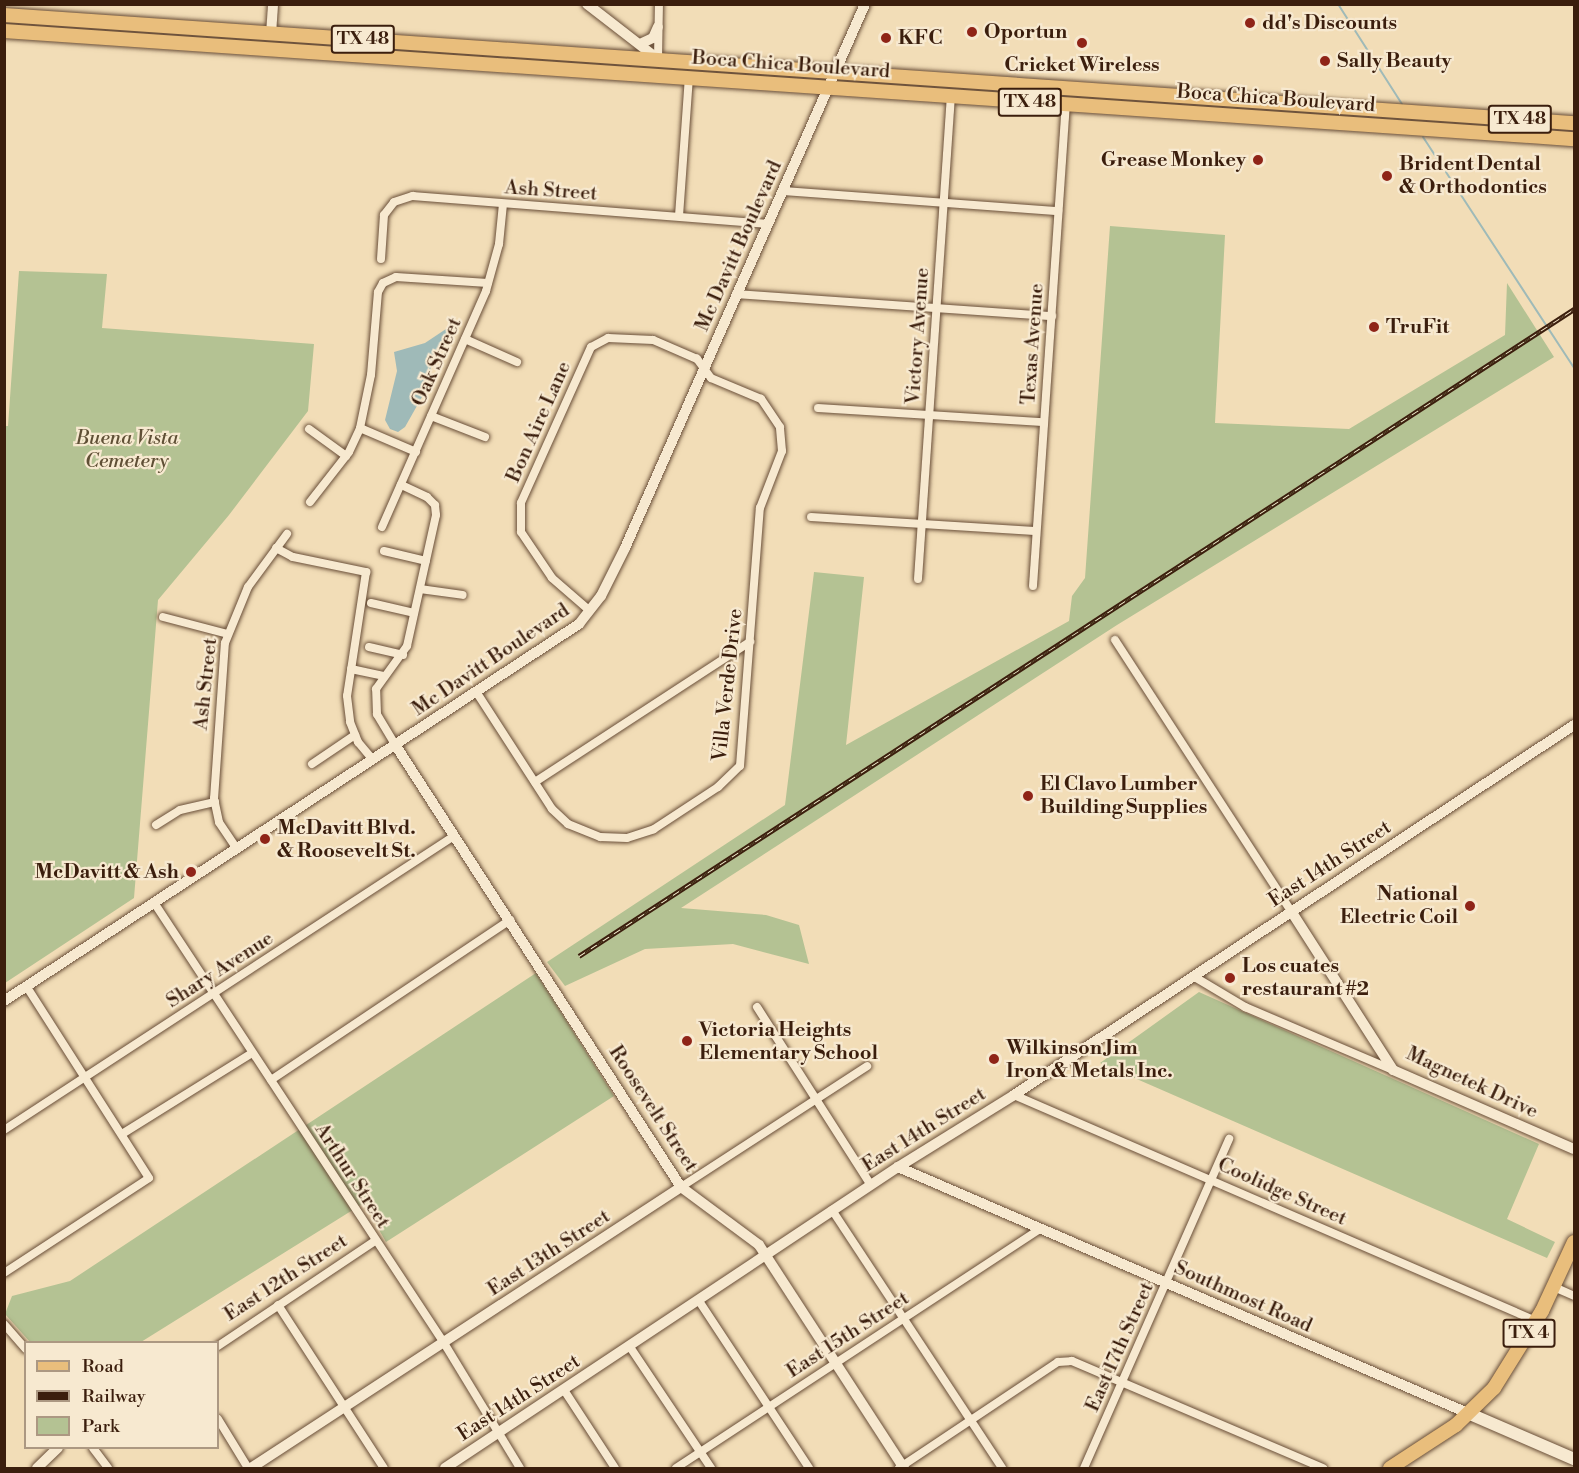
<!DOCTYPE html>
<html>
<head>
<meta charset="utf-8">
<style>
	body { margin:0 }
	#map { position:relative; width:1579px; height:1473px; overflow:hidden; background:#f2ddb7; font-family:"Libre Bodoni",serif }
	div>[style] { position:absolute }
	.green>* { inset:0; background:#b4c293 }
	.water>* { inset:0; background:#9fbab8 }
	.stream>* { height:2px; margin:-1px; padding:0 1px; transform-origin:1px; border-radius:1px; background:#9fbab8 }
	.roads { filter:drop-shadow(0 0 2px #694e38) drop-shadow(0 0 2px #694e38) }
	.minor>* { height:8px; margin:-4px; padding:0 4px; transform-origin:4px; border-radius:4px; background:#f7e9d0 }
	.tertiary>* { height:10px; margin:-5px; padding:0 5px; transform-origin:5px; border-radius:5px; background:#f7e9d0 }
	.secondary>* { height:12px; margin:-6px; padding:0 6px; transform-origin:6px; border-radius:6px; background:#f7e9d0 }
	.primary>* { height:14px; margin:-7px; padding:0 7px; transform-origin:7px; border-radius:7px; background:#e9be7c }
	.rail>* { height:4.5px; margin-top:-2.25px; transform-origin:0; background:repeating-linear-gradient(90deg,#f7e9d0 0 7px,#3b1e0d 0 14px); box-sizing:border-box; border-block:2px solid #3b1e0d }
	.dots>* { width:16px; height:16px; translate:-50% -50%; box-sizing:border-box; border:3px solid #f7e9d0; border-radius:50% }
	span { translate:-50% -50%; white-space:nowrap; text-align:center; line-height:1.15; -webkit-text-stroke:4.5px #f7e9d0; paint-order:stroke }
	.shield-label span { padding:2px 4px; background:#f7e9d0; border:2px solid; border-radius:4px; -webkit-text-stroke-width:0 }
	.shield-label { font-size:18px; color:#3b1e0d; font-weight:700 }
	.poi-label { font-size:20px; color:#3b1e0d; font-weight:700 }
	.left { translate:0 -50%; text-align:left }
	.right { translate:-100% -50%; text-align:right }
	.street-label { font-size:20px; color:#3b1e0d }
	.park-label { font-size:20px; color:#5f4f35; font-style:italic }
	.frame { position:absolute; inset:0; border:6px solid #3b1e0d; pointer-events:none }
	.legend { position:absolute; left:24px; top:1341px; width:195px; height:108px; box-sizing:border-box; background:#f7e9d0; border:2px solid #ac9882; margin:0; padding:8px 10px; list-style:none; font-size:18px; color:#3b1e0d }
	.legend li { display:flex; align-items:center; gap:12px; height:30px }
	.legend b { width:30px; border:2px solid #ac9882 }
</style>
</head>
<body>
<div id="map">
	<div class="green">
		<i style="clip-path:polygon(1110px 226px,1225px 235px,1215px 423px,1349px 429px,1505px 335px,1507px 283px,1554px 357px,1117px 625px,681px 908px,766px 915px,799px 925px,809px 964px,733px 944px,645px 949px,565px 986px,547px 962px,785px 805px,814px 572px,864px 577px,846px 745px,1069px 621px,1072px 596px,1085px 578px)"></i>
		<i style="clip-path:polygon(19px 271px,107px 274px,102px 328px,314px 344px,308px 411px,229px 515px,158px 600px,134px 898px,5px 983px,4px 426px,8px 426px)"></i>
		<i style="clip-path:polygon(536px 973px,614px 1096px,386px 1242px,364px 1203px,141px 1342px,30px 1342px,5px 1314px,12px 1296px,70px 1281px)"></i>
		<i style="clip-path:polygon(1199px 992px,1539px 1144px,1507px 1219px,1555px 1242px,1547px 1258px,1100px 1063px)"></i>
	</div>
	<div class="water">
		<i style="clip-path:polygon(452px 325px,455px 331px,432px 365px,422px 397px,405px 427px,398px 432px,390px 429px,385px 420px,397px 371px,394px 352px,425px 343px)"></i>
	</div>
	<div class="stream">
		<i style="left:1338px;top:4px;width:119px;rotate:57.4deg"></i>
		<i style="left:1423px;top:137px;width:276px;rotate:56.8deg"></i>
	</div>
	<div class="roads">
		<div class="minor">
			<i style="left:658px;top:59px;width:55px;rotate:-89deg"></i>
			<i style="left:784px;top:191px;width:275px;rotate:4.2deg"></i>
			<i style="left:679px;top:216px;width:138px;rotate:-85.9deg"></i>
			<i style="left:381px;top:259px;width:44px;rotate:-86.1deg"></i>
			<i style="left:384px;top:215px;width:16px;rotate:-52deg"></i>
			<i style="left:394px;top:202px;width:20px;rotate:-18deg"></i>
			<i style="left:413px;top:196px;width:356px;rotate:4.5deg"></i>
			<i style="left:736px;top:294px;width:317px;rotate:4deg"></i>
			<i style="left:465px;top:339px;width:57px;rotate:23.9deg"></i>
			<i style="left:818px;top:408px;width:225px;rotate:3.6deg"></i>
			<i style="left:431px;top:416px;width:58px;rotate:21.3deg"></i>
			<i style="left:360px;top:428px;width:61px;rotate:23.2deg"></i>
			<i style="left:309px;top:429px;width:46px;rotate:36.1deg"></i>
			<i style="left:310px;top:502px;width:63px;rotate:-52deg"></i>
			<i style="left:349px;top:452px;width:26px;rotate:-65deg"></i>
			<i style="left:360px;top:428px;width:54px;rotate:-78.3deg"></i>
			<i style="left:371px;top:375px;width:83px;rotate:-85.2deg"></i>
			<i style="left:378px;top:292px;width:10px;rotate:-61deg"></i>
			<i style="left:383px;top:283px;width:14px;rotate:-25deg"></i>
			<i style="left:396px;top:277px;width:92px;rotate:3.7deg"></i>
			<i style="left:811px;top:517px;width:224px;rotate:3.6deg"></i>
			<i style="left:382px;top:527px;width:258px;rotate:-66.2deg"></i>
			<i style="left:486px;top:291px;width:49px;rotate:-74.5deg"></i>
			<i style="left:499px;top:244px;width:40px;rotate:-84.3deg"></i>
			<i style="left:276px;top:548px;width:19px;rotate:28deg"></i>
			<i style="left:293px;top:557px;width:75px;rotate:11.6deg"></i>
			<i style="left:366px;top:572px;width:125px;rotate:98.7deg"></i>
			<i style="left:347px;top:696px;width:26px;rotate:83deg"></i>
			<i style="left:350px;top:722px;width:22px;rotate:68deg"></i>
			<i style="left:358px;top:742px;width:23px;rotate:50deg"></i>
			<i style="left:384px;top:551px;width:43px;rotate:13.4deg"></i>
			<i style="left:918px;top:579px;width:484px;rotate:-86.1deg"></i>
			<i style="left:1033px;top:586px;width:483px;rotate:-86.1deg"></i>
			<i style="left:420px;top:589px;width:43px;rotate:7.9deg"></i>
			<i style="left:371px;top:603px;width:44px;rotate:13.1deg"></i>
			<i style="left:163px;top:617px;width:67px;rotate:14.7deg"></i>
			<i style="left:1115px;top:640px;width:323px;rotate:57deg"></i>
			<i style="left:369px;top:647px;width:35px;rotate:13deg"></i>
			<i style="left:351px;top:669px;width:33px;rotate:12deg"></i>
			<i style="left:477px;top:693px;width:138px;rotate:57.1deg"></i>
			<i style="left:552px;top:809px;width:22px;rotate:43deg"></i>
			<i style="left:568px;top:824px;width:35px;rotate:22deg"></i>
			<i style="left:600px;top:837px;width:27px;rotate:2deg"></i>
			<i style="left:627px;top:838px;width:28px;rotate:-18deg"></i>
			<i style="left:654px;top:829px;width:77px;rotate:-33.3deg"></i>
			<i style="left:718px;top:787px;width:30px;rotate:-44deg"></i>
			<i style="left:740px;top:766px;width:259px;rotate:-85.6deg"></i>
			<i style="left:760px;top:508px;width:61px;rotate:-68.9deg"></i>
			<i style="left:782px;top:451px;width:24px;rotate:-95deg"></i>
			<i style="left:780px;top:427px;width:34px;rotate:-124deg"></i>
			<i style="left:761px;top:399px;width:54px;rotate:-157.2deg"></i>
			<i style="left:711px;top:378px;width:24px;rotate:-126deg"></i>
			<i style="left:697px;top:359px;width:48px;rotate:-156.6deg"></i>
			<i style="left:653px;top:340px;width:45px;rotate:-177.5deg"></i>
			<i style="left:608px;top:338px;width:19px;rotate:152deg"></i>
			<i style="left:591px;top:347px;width:171px;rotate:114.2deg"></i>
			<i style="left:521px;top:503px;width:29px;rotate:90deg"></i>
			<i style="left:521px;top:532px;width:55px;rotate:56deg"></i>
			<i style="left:552px;top:578px;width:50px;rotate:41deg"></i>
			<i style="left:396px;top:746px;width:37px;rotate:-121deg"></i>
			<i style="left:377px;top:714px;width:25px;rotate:-92deg"></i>
			<i style="left:376px;top:689px;width:53px;rotate:-54.2deg"></i>
			<i style="left:407px;top:646px;width:134px;rotate:-77.5deg"></i>
			<i style="left:436px;top:515px;width:10px;rotate:-96deg"></i>
			<i style="left:435px;top:505px;width:11px;rotate:-135deg"></i>
			<i style="left:427px;top:497px;width:29px;rotate:-155deg"></i>
			<i style="left:312px;top:764px;width:52px;rotate:-34deg"></i>
			<i style="left:535px;top:782px;width:257px;rotate:-33.1deg"></i>
			<i style="left:156px;top:825px;width:28px;rotate:-32deg"></i>
			<i style="left:180px;top:810px;width:36px;rotate:-13deg"></i>
			<i style="left:237px;top:849px;width:32px;rotate:-124deg"></i>
			<i style="left:219px;top:822px;width:24px;rotate:-102deg"></i>
			<i style="left:214px;top:799px;width:156px;rotate:-86deg"></i>
			<i style="left:225px;top:643px;width:61px;rotate:-67.7deg"></i>
			<i style="left:248px;top:587px;width:66px;rotate:-53.7deg"></i>
			<i style="left:155px;top:904px;width:526px;rotate:56.64deg"></i>
			<i style="left:444px;top:1343px;width:146px;rotate:58.7deg"></i>
			<i style="left:1193px;top:976px;width:61px;rotate:30.8deg"></i>
			<i style="left:1245px;top:1007px;width:161px;rotate:23.1deg"></i>
			<i style="left:757px;top:1007px;width:211px;rotate:57.4deg"></i>
			<i style="left:271px;top:1080px;width:288px;rotate:-33.8deg"></i>
			<i style="left:1014px;top:1095px;width:569px;rotate:23.41deg"></i>
			<i style="left:4px;top:1130px;width:538px;rotate:-33.16deg"></i>
			<i style="left:122px;top:1134px;width:153px;rotate:-31.9deg"></i>
			<i style="left:681px;top:1187px;width:222px;rotate:-33deg"></i>
			<i style="left:832px;top:1210px;width:309px;rotate:56.6deg"></i>
			<i style="left:4px;top:1273px;width:173px;rotate:-33.2deg"></i>
			<i style="left:149px;top:1178px;width:228px;rotate:-122.6deg"></i>
			<i style="left:1554px;top:1287px;width:22px;rotate:24deg"></i>
			<i style="left:699px;top:1301px;width:200px;rotate:56.6deg"></i>
			<i style="left:278px;top:1305px;width:194px;rotate:57deg"></i>
			<i style="left:4px;top:1324px;width:33px;rotate:49deg"></i>
			<i style="left:218px;top:1346px;width:189px;rotate:-33.8deg"></i>
			<i style="left:630px;top:1347px;width:146px;rotate:56.2deg"></i>
			<i style="left:564px;top:1390px;width:93px;rotate:56.8deg"></i>
			<i style="left:218px;top:1419px;width:57px;rotate:58.5deg"></i>
			<i style="left:93px;top:1448px;width:25px;rotate:53deg"></i>
			<i style="left:676px;top:1468px;width:434px;rotate:-33.3deg"></i>
			<i style="left:899px;top:1468px;width:191px;rotate:-33.7deg"></i>
			<i style="left:1058px;top:1362px;width:14px;rotate:-4deg"></i>
			<i style="left:1072px;top:1361px;width:273px;rotate:23.1deg"></i>
			<i style="left:1084px;top:1468px;width:360px;rotate:-66.2deg"></i>
		</div>
		<div class="tertiary">
			<i style="left:587px;top:4px;width:90px;rotate:37.8deg"></i>
			<i style="left:271px;top:34px;width:30px;rotate:-86deg"></i>
			<i style="left:640px;top:44px;width:14px;rotate:-25deg"></i>
			<i style="left:653px;top:38px;width:12px;rotate:-66deg"></i>
			<i style="left:396px;top:746px;width:525px;rotate:57.13deg"></i>
			<i style="left:681px;top:1187px;width:97px;rotate:36.6deg"></i>
			<i style="left:759px;top:1245px;width:266px;rotate:57deg"></i>
			<i style="left:1291px;top:911px;width:189px;rotate:57.3deg"></i>
			<i style="left:1393px;top:1070px;width:197px;rotate:23.6deg"></i>
			<i style="left:4px;top:1001px;width:688px;rotate:-33.25deg"></i>
			<i style="left:579px;top:624px;width:36px;rotate:-52deg"></i>
			<i style="left:601px;top:596px;width:54px;rotate:-63.4deg"></i>
			<i style="left:625px;top:548px;width:595px;rotate:-66.19deg"></i>
			<i style="left:898px;top:1167px;width:623px;rotate:23.36deg"></i>
			<i style="left:37px;top:1468px;width:29px;rotate:-44deg"></i>
			<i style="left:251px;top:1468px;width:514px;rotate:-33.16deg"></i>
			<i style="left:445px;top:1468px;width:544px;rotate:-33.6deg"></i>
			<i style="left:898px;top:1167px;width:137px;rotate:-31.8deg"></i>
			<i style="left:1014px;top:1095px;width:671px;rotate:-33.45deg"></i>
		</div>
		<div class="secondary">
			<i style="left:1470px;top:1414px;width:113px;rotate:23.4deg"></i>
		</div>
		<div class="primary">
			<i style="left:4px;top:15px;width:1574px;rotate:3.94deg"></i>
			<i style="left:4px;top:31px;width:1574px;rotate:3.94deg"></i>
			<i style="left:1390px;top:1468px;width:79px;rotate:-33.1deg"></i>
			<i style="left:1456px;top:1425px;width:53px;rotate:-44.2deg"></i>
			<i style="left:1494px;top:1388px;width:91px;rotate:-58.1deg"></i>
			<i style="left:1542px;top:1311px;width:76px;rotate:-65.1deg"></i>
		</div>
	</div>
	<div class="rail">
		<i style="left:579px;top:956px;width:1187px;rotate:-33.03deg"></i>
	</div>
	<div class="dots">
		<i style="left:1250px;top:23px;background:#8f2418"></i>
		<i style="left:972px;top:32px;background:#8f2418"></i>
		<i style="left:886px;top:38px;background:#8f2418"></i>
		<i style="left:1082px;top:43px;background:#8f2418"></i>
		<i style="left:1325px;top:61px;background:#8f2418"></i>
		<i style="left:1258px;top:160px;background:#8f2418"></i>
		<i style="left:1387px;top:176px;background:#8f2418"></i>
		<i style="left:1374px;top:327px;background:#8f2418"></i>
		<i style="left:1028px;top:796px;background:#8f2418"></i>
		<i style="left:265px;top:839px;background:#8f2418"></i>
		<i style="left:191px;top:872px;background:#8f2418"></i>
		<i style="left:1470px;top:906px;background:#8f2418"></i>
		<i style="left:1230px;top:978px;background:#8f2418"></i>
		<i style="left:687px;top:1041px;background:#8f2418"></i>
		<i style="left:994px;top:1059px;background:#8f2418"></i>
	</div>
	<div class="shield-label">
		<span style="left:363px;top:39px">TX 48</span>
		<span style="left:1030px;top:102px">TX 48</span>
		<span style="left:1520px;top:119px">TX 48</span>
		<span style="left:1529px;top:1333px">TX 4</span>
	</div>
	<div class="poi-label">
		<span class="left" style="left:1262px;top:23px">dd's Discounts</span>
		<span class="left" style="left:984px;top:32px">Oportun</span>
		<span class="left" style="left:898px;top:38px">KFC</span>
		<span class="left" style="left:1337px;top:61px">Sally Beauty</span>
		<span style="left:1082px;top:65px">Cricket Wireless</span>
		<span class="right" style="left:1246px;top:160px">Grease Monkey</span>
		<span class="left" style="left:1399px;top:176px">Brident Dental<br>&amp; Orthodontics</span>
		<span class="left" style="left:1386px;top:327px">TruFit</span>
		<span class="left" style="left:1040px;top:796px">El Clavo Lumber<br>Building Supplies</span>
		<span class="left" style="left:277px;top:840px">McDavitt Blvd.<br>&amp; Roosevelt St.</span>
		<span class="right" style="left:179px;top:872px">McDavitt &amp; Ash</span>
		<span class="right" style="left:1458px;top:906px">National<br>Electric Coil</span>
		<span class="left" style="left:1242px;top:978px">Los cuates<br>restaurant #2</span>
		<span class="left" style="left:699px;top:1042px">Victoria Heights<br>Elementary School</span>
		<span class="left" style="left:1006px;top:1060px">Wilkinson Jim<br>Iron &amp; Metals Inc.</span>
	</div>
	<div class="street-label">
		<span style="left:791px;top:65px;rotate:4deg">Boca Chica Boulevard</span>
		<span style="left:1276px;top:99px;rotate:4deg">Boca Chica Boulevard</span>
		<span style="left:551px;top:191px;rotate:4deg">Ash Street</span>
		<span style="left:739px;top:246px;rotate:-66deg">Mc Davitt Boulevard</span>
		<span style="left:918px;top:336px;rotate:-86deg">Victory Avenue</span>
		<span style="left:1033px;top:344px;rotate:-86deg">Texas Avenue</span>
		<span style="left:437px;top:362px;rotate:-66deg">Oak Street</span>
		<span style="left:539px;top:422px;rotate:-66deg">Bon Aire Lane</span>
		<span style="left:491px;top:660px;rotate:-34deg">Mc Davitt Boulevard</span>
		<span style="left:206px;top:684px;rotate:-84deg">Ash Street</span>
		<span style="left:728px;top:685px;rotate:-84deg">Villa Verde Drive</span>
		<span style="left:1330px;top:864px;rotate:-33deg">East 14th Street</span>
		<span style="left:220px;top:970px;rotate:-33deg">Shary Avenue</span>
		<span style="left:1472px;top:1083px;rotate:25deg">Magnetek Drive</span>
		<span style="left:653px;top:1109px;rotate:57deg">Roosevelt Street</span>
		<span style="left:924px;top:1130px;rotate:-32deg">East 14th Street</span>
		<span style="left:352px;top:1176px;rotate:57deg">Arthur Street</span>
		<span style="left:1282px;top:1192px;rotate:24deg">Coolidge Street</span>
		<span style="left:549px;top:1253px;rotate:-33deg">East 13th Street</span>
		<span style="left:286px;top:1278px;rotate:-33deg">East 12th Street</span>
		<span style="left:1243px;top:1297px;rotate:24deg">Southmost Road</span>
		<span style="left:848px;top:1335px;rotate:-33deg">East 15th Street</span>
		<span style="left:1120px;top:1347px;rotate:-66deg">East 17th Street</span>
		<span style="left:519px;top:1398px;rotate:-33deg">East 14th Street</span>
	</div>
	<div class="park-label">
		<span style="left:127px;top:450px">Buena Vista<br>Cemetery</span>
	</div>
	<div class="frame"></div>
	<ul class="legend">
	<li><b style="height:8px;background:#e9be7c"></b>Road</li>
	<li><b style="height:8px;background:#3b1e0d"></b>Railway</li>
	<li><b style="height:16px;background:#b4c293"></b>Park</li>
	</ul>
</div>
</body>
</html>
